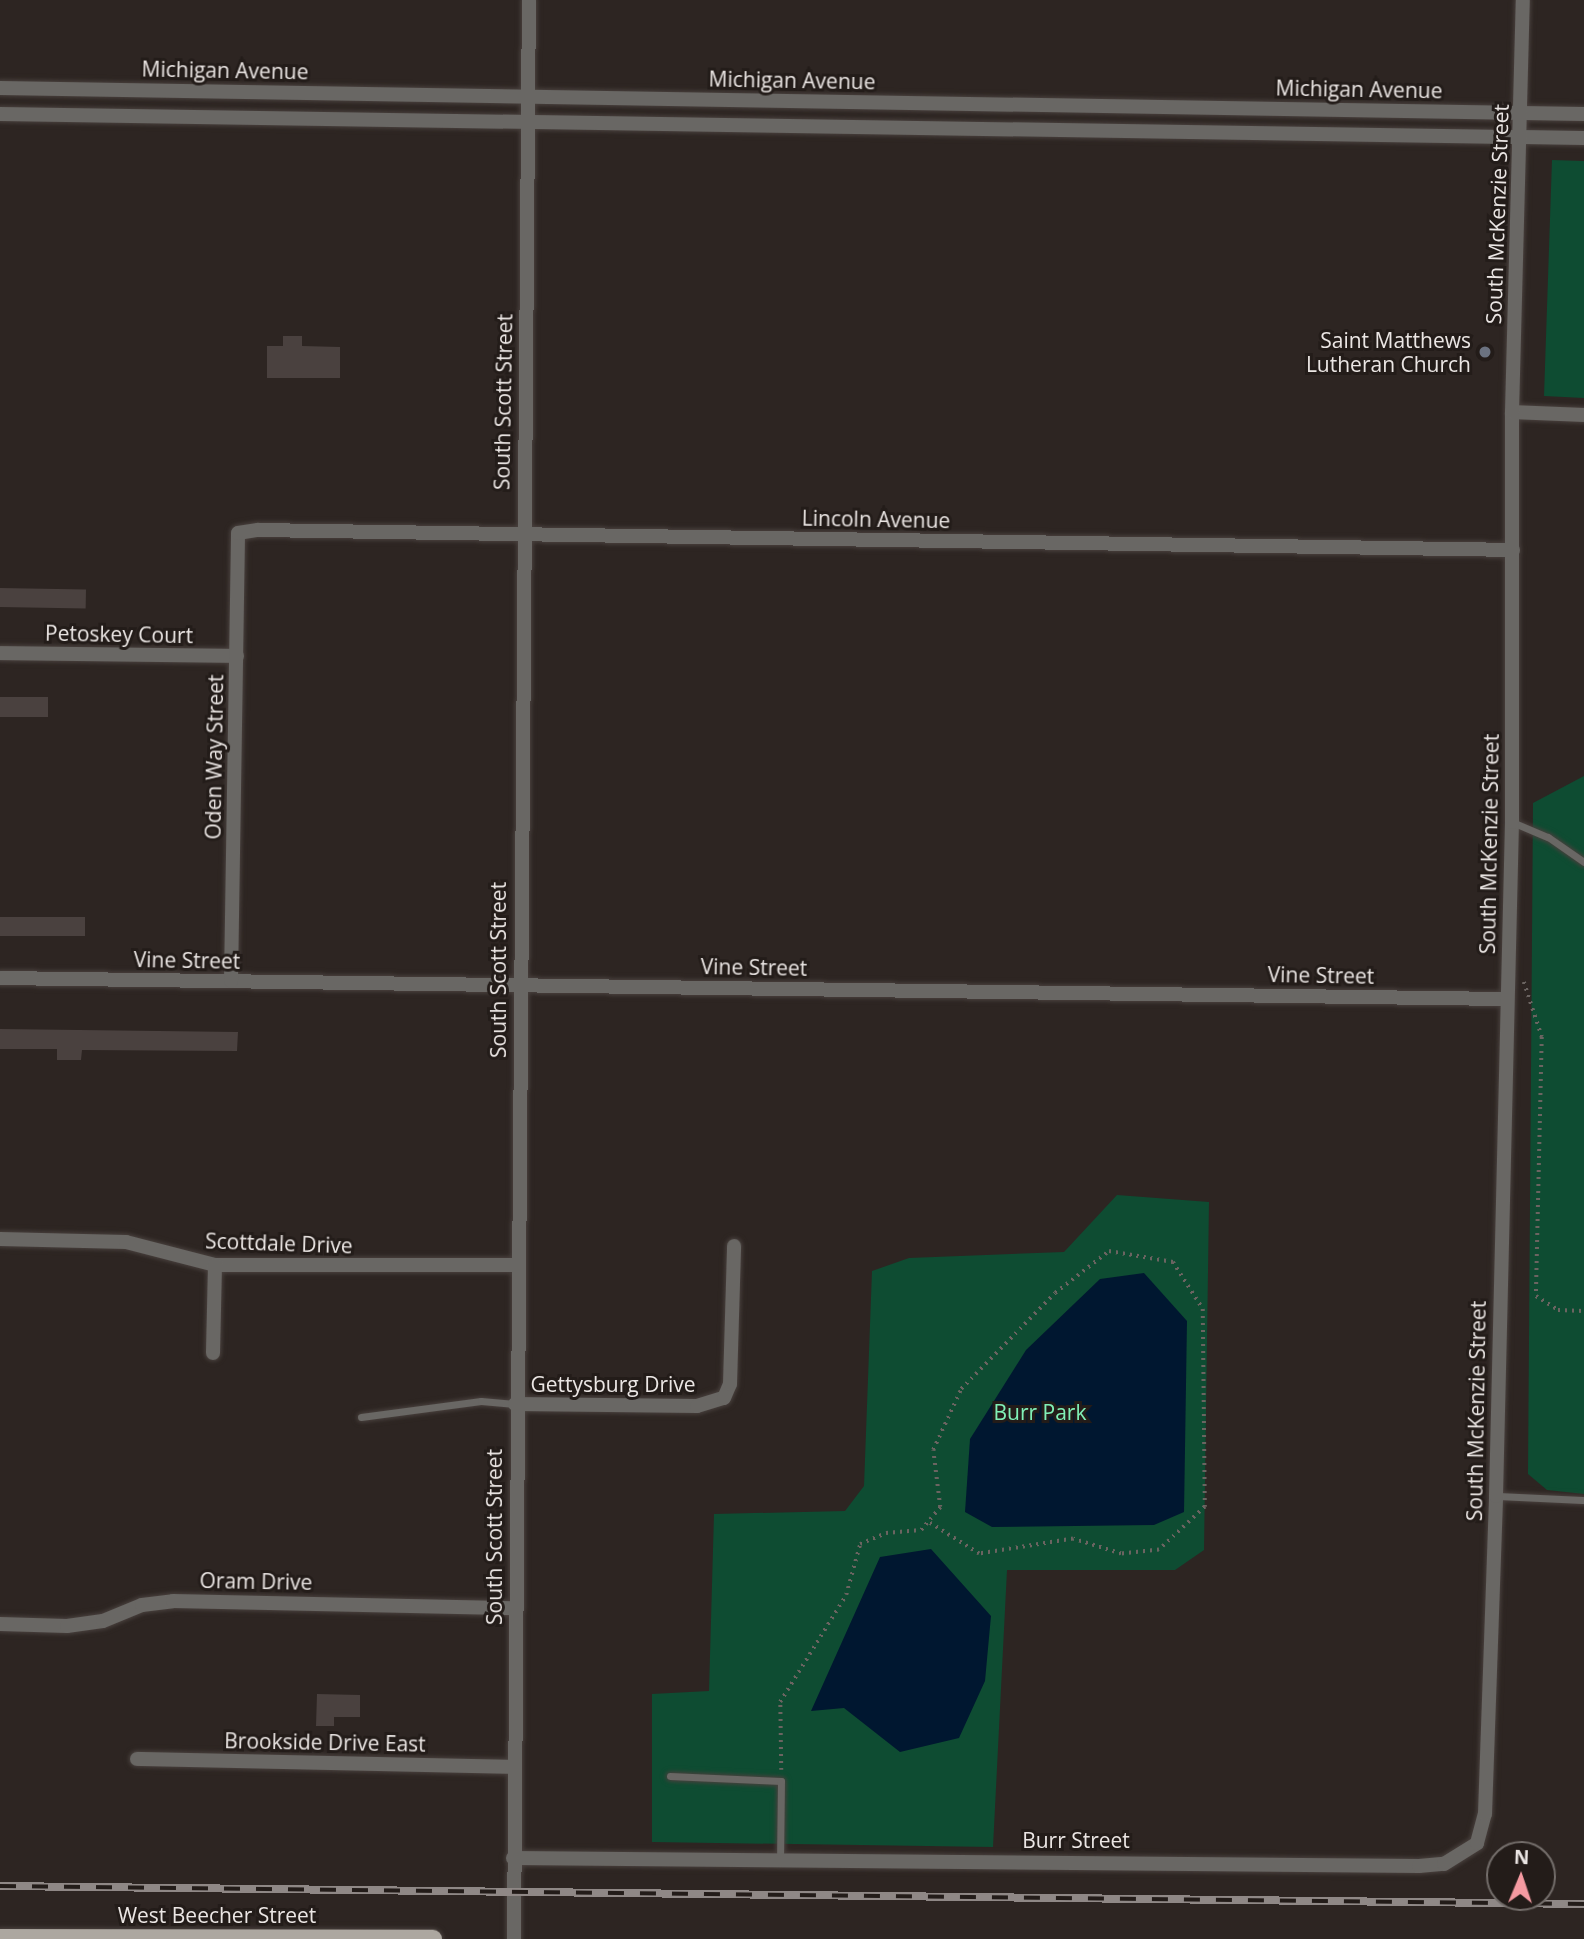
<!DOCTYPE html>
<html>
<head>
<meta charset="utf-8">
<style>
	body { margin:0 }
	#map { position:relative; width:1584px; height:1939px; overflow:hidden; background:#2d2522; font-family:"Open Sans",sans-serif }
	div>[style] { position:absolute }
	.green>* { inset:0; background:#0e4c32 }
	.water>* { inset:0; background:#001730 }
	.building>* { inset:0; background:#4a413f; transform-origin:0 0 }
	.path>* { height:3.5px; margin-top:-1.75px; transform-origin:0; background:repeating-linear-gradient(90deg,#6b6461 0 2px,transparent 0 7px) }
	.roads { filter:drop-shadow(0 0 2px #48403d) drop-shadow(0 0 2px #48403d) }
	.lane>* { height:7px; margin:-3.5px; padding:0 3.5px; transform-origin:3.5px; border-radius:3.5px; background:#696764 }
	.street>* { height:14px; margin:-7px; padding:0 7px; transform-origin:7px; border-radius:7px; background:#696764 }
	.primary>* { height:18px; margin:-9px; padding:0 9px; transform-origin:9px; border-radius:9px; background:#aca7a0 }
	.rail>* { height:8px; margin-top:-4px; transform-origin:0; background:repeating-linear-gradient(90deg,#231c19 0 16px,#8f8886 0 32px); box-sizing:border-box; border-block:2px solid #8f8886 }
	.dots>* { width:19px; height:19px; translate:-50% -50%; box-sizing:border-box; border:4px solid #231c19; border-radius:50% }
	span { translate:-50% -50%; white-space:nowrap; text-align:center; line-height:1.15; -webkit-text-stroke:6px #231c19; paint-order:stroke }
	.street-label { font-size:21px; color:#ebe6e4 }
	.poi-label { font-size:21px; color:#ebe6e4 }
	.right { translate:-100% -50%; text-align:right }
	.park-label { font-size:21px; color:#80f0b7 }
	.north { position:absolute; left:1486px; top:1841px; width:70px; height:70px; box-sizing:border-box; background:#231c19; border:2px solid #736d6a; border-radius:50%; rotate:2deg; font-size:19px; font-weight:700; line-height:28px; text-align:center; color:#ebe6e4 }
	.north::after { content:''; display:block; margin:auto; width:24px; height:32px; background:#f49aa1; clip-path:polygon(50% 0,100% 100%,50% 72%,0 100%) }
</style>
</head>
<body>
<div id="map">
	<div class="green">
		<i style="clip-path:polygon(1552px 160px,1584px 161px,1584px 398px,1544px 396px)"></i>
		<i style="clip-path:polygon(1584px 776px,1584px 1494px,1547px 1490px,1528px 1474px,1533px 803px)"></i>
		<i style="clip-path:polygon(1117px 1195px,1209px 1202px,1204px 1550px,1175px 1570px,1007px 1570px,993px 1847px,652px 1842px,652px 1694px,709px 1691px,714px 1514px,845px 1511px,864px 1486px,872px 1271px,909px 1258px,1064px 1252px)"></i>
	</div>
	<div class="water">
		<i style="clip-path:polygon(1144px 1273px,1187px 1321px,1184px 1512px,1154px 1525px,992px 1527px,965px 1512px,970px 1439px,1026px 1350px,1100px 1279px)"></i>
		<i style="clip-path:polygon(931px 1549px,991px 1616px,985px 1681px,959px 1738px,900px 1752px,844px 1708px,811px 1711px,880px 1557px)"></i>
	</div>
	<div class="building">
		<i style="clip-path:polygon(283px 336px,302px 336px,302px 346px,340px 347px,340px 378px,267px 378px,267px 346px,283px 346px)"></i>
		<i style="left:0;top:588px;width:86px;height:19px;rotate:1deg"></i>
		<i style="left:0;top:697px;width:48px;height:20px"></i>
		<i style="left:0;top:917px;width:85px;height:19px"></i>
		<i style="clip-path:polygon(0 1029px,238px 1032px,237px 1051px,82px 1050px,81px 1060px,57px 1060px,57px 1049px,0 1049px)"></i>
		<i style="clip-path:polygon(317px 1694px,360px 1695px,360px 1717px,334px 1717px,334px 1726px,316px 1726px)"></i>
	</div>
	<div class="path">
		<i style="left:1524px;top:982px;width:58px;rotate:71.9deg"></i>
		<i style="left:1542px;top:1037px;width:259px;rotate:91.3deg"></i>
		<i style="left:1536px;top:1296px;width:26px;rotate:32deg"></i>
		<i style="left:1558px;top:1310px;width:26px;rotate:2deg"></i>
		<i style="left:781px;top:1770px;width:68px;rotate:-90.8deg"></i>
		<i style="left:780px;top:1702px;width:126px;rotate:-58.3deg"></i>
		<i style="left:846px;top:1595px;width:53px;rotate:-74.6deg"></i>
		<i style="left:860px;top:1544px;width:28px;rotate:-23deg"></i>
		<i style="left:886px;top:1533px;width:35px;rotate:-5deg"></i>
		<i style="left:921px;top:1530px;width:30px;rotate:-50deg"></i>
		<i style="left:940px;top:1507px;width:57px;rotate:-97deg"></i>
		<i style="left:933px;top:1450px;width:67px;rotate:-65.3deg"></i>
		<i style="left:961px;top:1389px;width:134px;rotate:-45.6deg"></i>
		<i style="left:1055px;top:1293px;width:68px;rotate:-37.9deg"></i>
		<i style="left:1109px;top:1251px;width:65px;rotate:9.8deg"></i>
		<i style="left:1173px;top:1262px;width:56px;rotate:57.4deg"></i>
		<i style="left:1203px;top:1309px;width:198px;rotate:89.4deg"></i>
		<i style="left:1205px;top:1507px;width:63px;rotate:136.9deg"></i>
		<i style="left:1159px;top:1550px;width:38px;rotate:174deg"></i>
		<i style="left:1121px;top:1554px;width:50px;rotate:-162.6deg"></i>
		<i style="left:1073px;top:1539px;width:95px;rotate:170.9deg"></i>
		<i style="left:979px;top:1554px;width:60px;rotate:-147.9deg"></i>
	</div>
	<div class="roads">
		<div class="lane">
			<i style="left:1512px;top:822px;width:39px;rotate:23deg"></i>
			<i style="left:1548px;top:837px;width:44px;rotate:34.8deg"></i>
			<i style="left:361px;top:1417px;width:121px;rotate:-7.6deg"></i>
			<i style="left:481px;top:1401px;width:34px;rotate:5deg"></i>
			<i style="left:1496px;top:1496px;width:88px;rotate:2.6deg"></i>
			<i style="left:670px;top:1776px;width:111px;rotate:2.6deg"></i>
			<i style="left:781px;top:1781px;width:80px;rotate:90.7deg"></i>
		</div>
		<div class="street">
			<i style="left:0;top:88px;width:1584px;rotate:0.94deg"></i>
			<i style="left:0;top:114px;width:1584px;rotate:0.87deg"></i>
			<i style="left:1512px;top:412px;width:72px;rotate:2.4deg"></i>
			<i style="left:0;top:653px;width:237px;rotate:0.7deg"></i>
			<i style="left:0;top:978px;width:1507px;rotate:0.8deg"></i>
			<i style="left:231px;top:981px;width:448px;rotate:-89.1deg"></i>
			<i style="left:238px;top:533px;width:20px;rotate:-9deg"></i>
			<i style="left:258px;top:530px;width:1255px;rotate:0.91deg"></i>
			<i style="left:0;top:1239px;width:126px;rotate:1.4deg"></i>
			<i style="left:126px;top:1242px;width:92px;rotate:14.5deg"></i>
			<i style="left:215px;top:1265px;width:302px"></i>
			<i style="left:213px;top:1353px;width:88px;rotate:-88.7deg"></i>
			<i style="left:515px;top:1404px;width:182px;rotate:0.6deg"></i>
			<i style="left:697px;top:1406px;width:28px;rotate:-17deg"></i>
			<i style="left:724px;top:1398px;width:15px;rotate:-67deg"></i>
			<i style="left:730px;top:1384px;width:138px;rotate:-88.3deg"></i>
			<i style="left:0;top:1624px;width:67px;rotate:1.7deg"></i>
			<i style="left:67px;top:1626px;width:36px;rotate:-8deg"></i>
			<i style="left:103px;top:1621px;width:42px;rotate:-22.3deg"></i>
			<i style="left:142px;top:1605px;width:31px;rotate:-7deg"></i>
			<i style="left:173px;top:1601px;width:342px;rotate:1.2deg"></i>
			<i style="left:137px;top:1759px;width:375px;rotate:1.2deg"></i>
			<i style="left:513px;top:1858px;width:906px;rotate:0.51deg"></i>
			<i style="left:1419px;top:1866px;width:25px;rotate:-5deg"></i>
			<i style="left:1444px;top:1864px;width:39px;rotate:-32deg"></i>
			<i style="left:1477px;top:1843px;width:30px;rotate:-75deg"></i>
			<i style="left:1485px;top:1814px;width:318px;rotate:-88deg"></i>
			<i style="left:1496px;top:1496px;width:674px;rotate:-88.64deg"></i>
			<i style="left:1512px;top:822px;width:410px;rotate:-90deg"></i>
			<i style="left:1512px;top:412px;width:412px;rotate:-88.5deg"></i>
			<i style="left:514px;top:1939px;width:1939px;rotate:-89.56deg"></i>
		</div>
		<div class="primary">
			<i style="left:0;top:1938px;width:433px;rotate:0.1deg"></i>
		</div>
	</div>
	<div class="rail">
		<i style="left:0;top:1886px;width:1584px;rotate:0.65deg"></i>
	</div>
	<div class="dots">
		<i style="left:1485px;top:352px;background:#6b7280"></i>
	</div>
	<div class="street-label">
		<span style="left:225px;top:70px;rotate:1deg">Michigan Avenue</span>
		<span style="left:792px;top:80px;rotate:1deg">Michigan Avenue</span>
		<span style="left:1359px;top:89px;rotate:1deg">Michigan Avenue</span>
		<span style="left:1497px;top:214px;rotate:-88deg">South McKenzie Street</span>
		<span style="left:503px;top:402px;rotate:-89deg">South Scott Street</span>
		<span style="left:876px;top:519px;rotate:1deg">Lincoln Avenue</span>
		<span style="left:119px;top:634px;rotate:1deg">Petoskey Court</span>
		<span style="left:214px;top:757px;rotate:-89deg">Oden Way Street</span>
		<span style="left:1489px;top:844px;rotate:-89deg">South McKenzie Street</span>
		<span style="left:187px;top:960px;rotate:1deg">Vine Street</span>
		<span style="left:754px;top:967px;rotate:1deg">Vine Street</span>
		<span style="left:498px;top:970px;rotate:-90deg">South Scott Street</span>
		<span style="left:1321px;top:975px;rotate:1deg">Vine Street</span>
		<span style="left:279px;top:1243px;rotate:2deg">Scottdale Drive</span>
		<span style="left:613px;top:1384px">Gettysburg Drive</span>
		<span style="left:1476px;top:1411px;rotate:-89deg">South McKenzie Street</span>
		<span style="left:494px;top:1537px;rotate:-90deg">South Scott Street</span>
		<span style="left:256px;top:1581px;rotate:1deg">Oram Drive</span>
		<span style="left:325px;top:1742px;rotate:1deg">Brookside Drive East</span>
		<span style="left:1076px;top:1840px">Burr Street</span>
		<span style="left:217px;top:1915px">West Beecher Street</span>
	</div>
	<div class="poi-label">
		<span class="right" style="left:1471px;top:352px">Saint Matthews<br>Lutheran Church</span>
	</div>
	<div class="park-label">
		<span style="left:1040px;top:1412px">Burr Park</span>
	</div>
	<div class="north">N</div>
</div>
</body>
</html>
